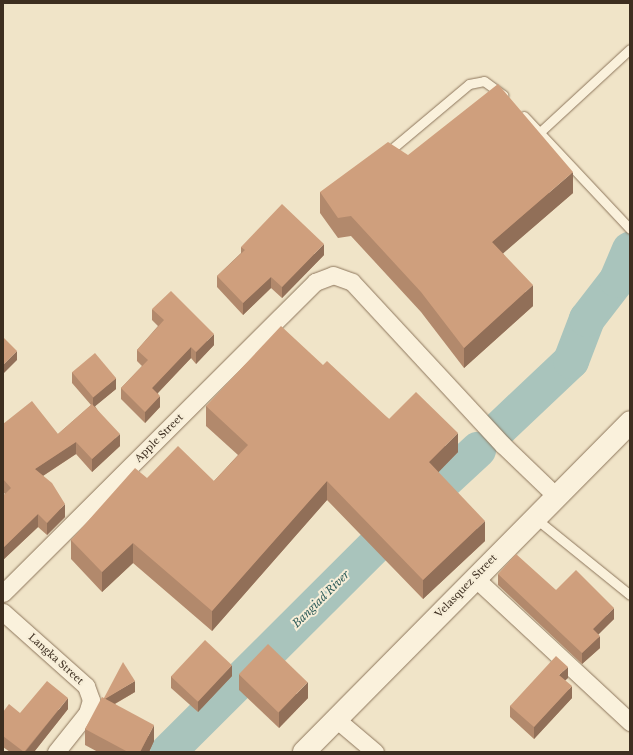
<!DOCTYPE html>
<html>
<head>
<meta charset="utf-8">
<style>
	body { margin:0 }
	#map { position:relative; width:633px; height:755px; overflow:hidden; background:#f0e4c8; font-family:"Libre Baskerville",serif }
	div>[style] { position:absolute }
	.river>* { height:36px; margin:-18px; padding:0 18px; transform-origin:18px; border-radius:18px; background:#a9c4bc }
	.roads { filter:drop-shadow(0 0 1px #8d765c) drop-shadow(0 0 1px #8d765c) }
	.lane>* { height:9px; margin:-4.5px; padding:0 4.5px; transform-origin:4.5px; border-radius:4.5px; background:#faf1dc }
	.street>* { height:17px; margin:-8.5px; padding:0 8.5px; transform-origin:8.5px; border-radius:8.5px; background:#faf1dc }
	.secondary>* { height:22px; margin:-11px; padding:0 11px; transform-origin:11px; border-radius:11px; background:#faf1dc }
	.wall>* { inset:0; background:#b2896c }
	.shaded-wall>* { inset:0; background:#916f58 }
	.building>* { inset:0; background:#cf9f7d; transform-origin:0 0 }
	span { translate:-50% -50%; white-space:nowrap; text-align:center; line-height:1.15; -webkit-text-stroke:4px #f7eed8; paint-order:stroke }
	.street-label { font-size:10px; color:#3d2e20 }
	.water-label { font-size:11px; color:#2f5d5a; font-style:italic }
	.frame { position:absolute; inset:0; border:4px solid #3d2e20; pointer-events:none }
</style>
</head>
<body>
<div id="map">
	<div class="river">
		<i style="left:499px;top:429px;width:99px;rotate:-43.4deg"></i>
		<i style="left:571px;top:361px;width:45px;rotate:-69.1deg"></i>
		<i style="left:587px;top:319px;width:49px;rotate:-52.4deg"></i>
		<i style="left:617px;top:280px;width:33px;rotate:-67deg"></i>
		<i style="left:168px;top:752px;width:306px;rotate:-44.9deg"></i>
		<i style="left:385px;top:536px;width:127px;rotate:-42.8deg"></i>
	</div>
	<div class="roads">
		<div class="lane">
			<i style="left:524px;top:116px;width:155px;rotate:46.8deg"></i>
			<i style="left:540px;top:132px;width:122px;rotate:-42.7deg"></i>
			<i style="left:394px;top:147px;width:98px;rotate:-40deg"></i>
			<i style="left:469px;top:84px;width:15px;rotate:-11deg"></i>
			<i style="left:484px;top:81px;width:24px;rotate:36deg"></i>
			<i style="left:535px;top:518px;width:122px;rotate:39deg"></i>
		</div>
		<div class="street">
			<i style="left:475px;top:578px;width:212px;rotate:42.9deg"></i>
			<i style="left:3px;top:593px;width:441px;rotate:-44.9deg"></i>
			<i style="left:315px;top:282px;width:19px;rotate:-21deg"></i>
			<i style="left:333px;top:275px;width:20px;rotate:20deg"></i>
			<i style="left:352px;top:282px;width:222px;rotate:47.2deg"></i>
			<i style="left:503px;top:445px;width:74px;rotate:43.9deg"></i>
			<i style="left:3px;top:612px;width:111px;rotate:41.7deg"></i>
			<i style="left:86px;top:686px;width:15px;rotate:70deg"></i>
			<i style="left:91px;top:700px;width:14px;rotate:107deg"></i>
			<i style="left:87px;top:713px;width:50px;rotate:128.5deg"></i>
			<i style="left:336px;top:719px;width:51px;rotate:40.2deg"></i>
		</div>
		<div class="secondary">
			<i style="left:304px;top:752px;width:464px;rotate:-45.3deg"></i>
		</div>
	</div>
	<div class="wall">
		<i style="clip-path:polygon(320px 192px,573px 193px,503px 253px,533px 306px,464px 368px,421px 312px,351px 236px,338px 238px,320px 213px)"></i>
		<i style="clip-path:polygon(241px 247px,324px 255px,282px 298px,271px 288px,243px 315px,217px 287px,217px 276px,241px 253px)"></i>
		<i style="clip-path:polygon(152px 309px,214px 345px,196px 364px,191px 358px,158px 393px,160px 407px,145px 423px,121px 399px,121px 388px,142px 366px,137px 361px,137px 350px,158px 326px,152px 320px)"></i>
		<i style="clip-path:polygon(323px 365px,389px 419px,458px 452px,438px 472px,485px 541px,423px 599px,327px 500px,212px 631px,133px 563px,102px 592px,71px 559px,71px 540px,147px 478px,214px 481px,238px 455px,206px 426px,206px 406px)"></i>
		<i style="clip-path:polygon(72px 372px,116px 389px,95px 406px,120px 446px,92px 472px,76px 454px,43px 476px,65px 517px,47px 535px,38px 527px,3px 560px,3px 496px,5px 494px,3px 492px,3px 424px,58px 434px,91px 405px,72px 383px)"></i>
		<i style="clip-path:polygon(498px 574px,556px 590px,614px 619px,598px 634px,600px 648px,582px 664px,498px 585px)"></i>
		<i style="clip-path:polygon(239px 674px,308px 698px,279px 728px,239px 690px)"></i>
		<i style="clip-path:polygon(171px 676px,232px 676px,198px 712px,171px 688px)"></i>
		<i style="clip-path:polygon(568px 678px,565px 680px,572px 698px,534px 739px,510px 717px,510px 706px)"></i>
		<i style="clip-path:polygon(135px 692px,115px 704px,154px 741px,149px 752px,98px 752px,85px 745px,85px 729px,104px 698px)"></i>
		<i style="clip-path:polygon(68px 709px,34px 752px,10px 752px,3px 747px,3px 712px,20px 713px)"></i>
	</div>
	<div class="shaded-wall">
		<i style="clip-path:polygon(573px 172px,573px 193px,492px 263px,492px 242px)"></i>
		<i style="clip-path:polygon(324px 244px,324px 255px,282px 298px,282px 287px)"></i>
		<i style="clip-path:polygon(271px 277px,271px 288px,243px 315px,243px 303px)"></i>
		<i style="clip-path:polygon(533px 285px,533px 306px,464px 368px,464px 348px)"></i>
		<i style="clip-path:polygon(214px 334px,214px 345px,196px 364px,196px 352px)"></i>
		<i style="clip-path:polygon(191px 347px,191px 358px,152px 399px,152px 388px)"></i>
		<i style="clip-path:polygon(17px 351px,17px 360px,3px 374px,3px 365px)"></i>
		<i style="clip-path:polygon(116px 378px,116px 389px,93px 408px,93px 397px)"></i>
		<i style="clip-path:polygon(160px 396px,160px 407px,145px 423px,145px 412px)"></i>
		<i style="clip-path:polygon(458px 433px,458px 452px,429px 482px,429px 462px)"></i>
		<i style="clip-path:polygon(120px 434px,120px 446px,92px 472px,92px 459px)"></i>
		<i style="clip-path:polygon(76px 442px,76px 454px,35px 481px,35px 469px)"></i>
		<i style="clip-path:polygon(327px 481px,327px 500px,212px 631px,212px 611px)"></i>
		<i style="clip-path:polygon(65px 504px,65px 517px,47px 535px,47px 523px)"></i>
		<i style="clip-path:polygon(38px 514px,38px 527px,3px 560px,3px 548px)"></i>
		<i style="clip-path:polygon(485px 521px,485px 541px,423px 599px,423px 580px)"></i>
		<i style="clip-path:polygon(133px 543px,133px 563px,102px 592px,102px 572px)"></i>
		<i style="clip-path:polygon(614px 608px,614px 619px,593px 640px,593px 629px)"></i>
		<i style="clip-path:polygon(600px 636px,600px 648px,582px 664px,582px 653px)"></i>
		<i style="clip-path:polygon(232px 665px,232px 676px,198px 712px,198px 701px)"></i>
		<i style="clip-path:polygon(568px 667px,568px 678px,559px 686px,559px 675px)"></i>
		<i style="clip-path:polygon(135px 681px,135px 692px,102px 711px,102px 700px)"></i>
		<i style="clip-path:polygon(308px 682px,308px 698px,279px 728px,279px 712px)"></i>
		<i style="clip-path:polygon(572px 686px,572px 698px,534px 739px,534px 727px)"></i>
		<i style="clip-path:polygon(68px 698px,68px 709px,34px 752px,25px 752px)"></i>
		<i style="clip-path:polygon(154px 725px,154px 741px,149px 752px,140px 752px)"></i>
	</div>
	<div class="building">
		<i style="clip-path:polygon(498px 84px,573px 172px,492px 242px,533px 285px,464px 348px,421px 292px,351px 216px,338px 218px,320px 192px,388px 142px,408px 155px)"></i>
		<i style="clip-path:polygon(282px 204px,324px 244px,282px 287px,271px 277px,243px 303px,217px 276px,245px 250px,241px 247px)"></i>
		<i style="clip-path:polygon(171px 291px,214px 334px,196px 352px,191px 347px,152px 388px,160px 396px,145px 412px,121px 388px,148px 360px,137px 350px,164px 320px,152px 309px)"></i>
		<i style="clip-path:polygon(281px 326px,323px 365px,327px 361px,389px 419px,416px 392px,458px 433px,429px 462px,485px 521px,423px 580px,327px 481px,212px 611px,133px 543px,102px 572px,71px 540px,135px 468px,147px 478px,178px 446px,214px 481px,248px 445px,206px 406px)"></i>
		<i style="clip-path:polygon(3px 337px,17px 351px,3px 365px)"></i>
		<i style="left:95px;top:353px;width:33px;height:30px;rotate:50deg"></i>
		<i style="clip-path:polygon(32px 401px,58px 434px,92px 404px,120px 434px,92px 459px,76px 442px,35px 469px,52px 483px,65px 504px,47px 523px,38px 514px,3px 548px,3px 496px,11px 488px,3px 479px,3px 424px)"></i>
		<i style="clip-path:polygon(516px 554px,556px 590px,576px 570px,614px 608px,593px 629px,600px 636px,582px 653px,498px 574px)"></i>
		<i style="left:205px;top:640px;width:37px;height:50px;rotate:43deg"></i>
		<i style="left:268px;top:644px;width:55px;height:42px;rotate:44deg"></i>
		<i style="clip-path:polygon(556px 656px,568px 667px,559px 675px,572px 686px,534px 727px,510px 706px)"></i>
		<i style="clip-path:polygon(123px 662px,135px 681px,105px 699px,104px 698px)"></i>
		<i style="clip-path:polygon(47px 681px,68px 698px,24px 752px,3px 736px,3px 712px,9px 704px,20px 713px)"></i>
		<i style="clip-path:polygon(102px 697px,154px 725px,140px 752px,128px 752px,85px 729px)"></i>
	</div>
	<div class="street-label">
		<span style="left:159px;top:438px;rotate:-45deg">Apple Street</span>
		<span style="left:466px;top:586px;rotate:-46deg">Velasquez Street</span>
		<span style="left:56px;top:659px;rotate:42deg">Langka Street</span>
	</div>
	<div class="water-label">
		<span style="left:321px;top:599px;rotate:-45deg">Bangiad River</span>
	</div>
	<div class="frame"></div>
</div>
</body>
</html>
